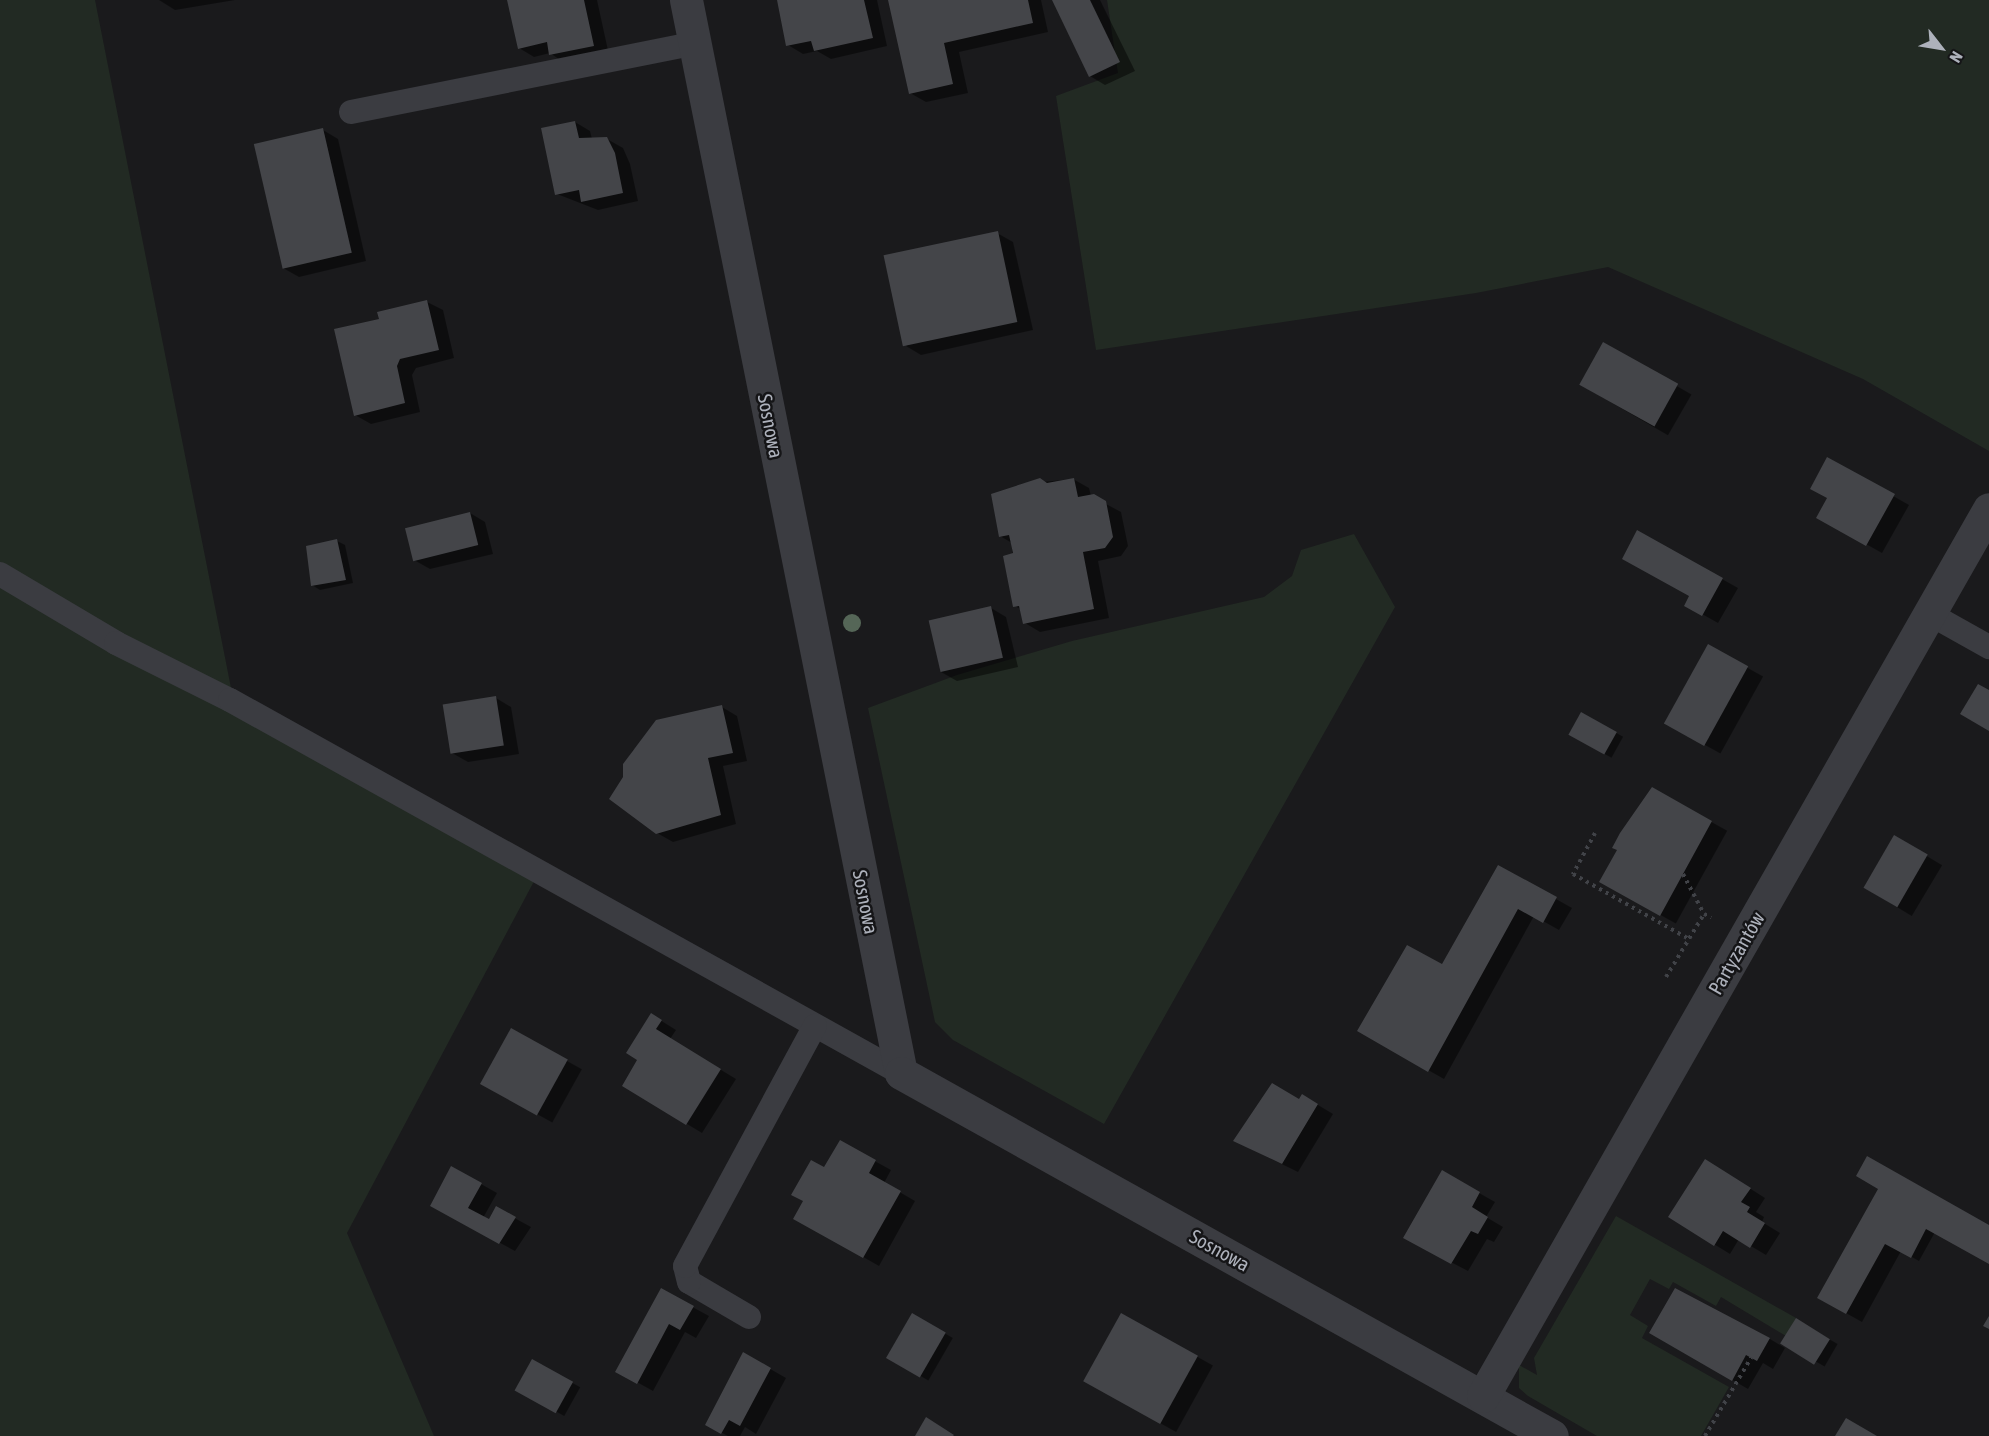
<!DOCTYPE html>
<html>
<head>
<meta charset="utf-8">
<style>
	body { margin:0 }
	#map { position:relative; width:1989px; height:1436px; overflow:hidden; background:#1a1a1c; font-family:"Asap Condensed",sans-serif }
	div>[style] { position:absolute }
	.green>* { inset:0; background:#222a23 }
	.shadow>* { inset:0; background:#0007; transform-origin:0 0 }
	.building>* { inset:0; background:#444549; transform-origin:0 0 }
	.path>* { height:4px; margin-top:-2px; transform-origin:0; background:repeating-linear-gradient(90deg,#414348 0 3px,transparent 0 7.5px) }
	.service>* { height:24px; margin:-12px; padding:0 12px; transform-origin:12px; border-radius:12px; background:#3b3c41 }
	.minor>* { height:33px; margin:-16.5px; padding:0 16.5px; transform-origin:16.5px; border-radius:16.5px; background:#3b3c41 }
	.trees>* { width:18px; height:18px; margin:-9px; border-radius:50%; background:#556657 }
	span { translate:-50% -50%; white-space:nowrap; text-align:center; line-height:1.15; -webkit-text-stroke:5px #151517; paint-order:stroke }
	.street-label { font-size:20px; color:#adb1bb }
	.north { position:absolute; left:1911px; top:18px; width:60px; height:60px; -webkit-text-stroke:4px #151517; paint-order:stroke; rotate:121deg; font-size:16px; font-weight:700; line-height:24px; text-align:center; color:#adb1bb }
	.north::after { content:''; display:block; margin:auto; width:21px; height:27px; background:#adb1bb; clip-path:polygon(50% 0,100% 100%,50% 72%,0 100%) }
</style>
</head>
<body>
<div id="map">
	<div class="green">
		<i style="clip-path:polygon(0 0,95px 0,233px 698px,540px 870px,347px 1233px,434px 1436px,0 1436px)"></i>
		<i style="clip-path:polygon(1107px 0,1989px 0,1989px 451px,1863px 379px,1608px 267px,1476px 293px,1096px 350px,1056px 96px,1118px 73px)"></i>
		<i style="clip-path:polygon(1354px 534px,1395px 607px,1104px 1124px,953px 1040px,935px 1022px,868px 708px,957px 675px,1072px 641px,1264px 597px,1292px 576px,1301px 550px)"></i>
		<i style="clip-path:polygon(1616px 1216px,1796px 1318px,1786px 1336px,1721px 1297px,1716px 1306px,1673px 1282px,1669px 1289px,1650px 1279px,1630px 1315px,1648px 1326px,1642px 1338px,1729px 1387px,1701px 1436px,1597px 1436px,1528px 1396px,1519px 1388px,1519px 1365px,1537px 1375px,1534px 1358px)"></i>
	</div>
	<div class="shadow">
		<i style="clip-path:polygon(159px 0,235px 0,175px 10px)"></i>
		<i style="clip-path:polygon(509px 0,597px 0,609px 55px,566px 64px,550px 53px,534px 57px,519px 48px)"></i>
		<i style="clip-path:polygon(778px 0,877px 0,887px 46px,831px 59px,817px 51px,803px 54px,788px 45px)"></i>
		<i style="clip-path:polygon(890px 0,1041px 0,1048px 32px,959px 52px,968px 93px,926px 102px,910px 93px)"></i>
		<i style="clip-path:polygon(1054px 0,1100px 0,1135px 71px,1105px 85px,1090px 76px)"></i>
		<i style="clip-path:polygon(575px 122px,590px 131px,592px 139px,607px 139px,623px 148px,630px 164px,638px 201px,598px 210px,557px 194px)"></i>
		<i style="clip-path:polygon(323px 130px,338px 139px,366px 261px,299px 277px,283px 268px)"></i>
		<i style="clip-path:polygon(997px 233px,1013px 242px,1033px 330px,921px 355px,906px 346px)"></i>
		<i style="clip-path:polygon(427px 302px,443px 310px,454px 358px,416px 368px,412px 375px,420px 412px,371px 424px,355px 415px,381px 320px)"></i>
		<i style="left:1604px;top:344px;width:101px;height:47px;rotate:30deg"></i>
		<i style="clip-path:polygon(1828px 459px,1909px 505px,1882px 553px,1832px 525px)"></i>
		<i style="clip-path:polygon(1073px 479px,1089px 488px,1091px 496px,1121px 512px,1128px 546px,1121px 556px,1098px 561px,1109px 618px,1040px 632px,1025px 623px,1022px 610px,1015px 606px,1012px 543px,1000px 536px,1021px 484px)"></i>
		<i style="clip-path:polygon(470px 513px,485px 522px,493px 554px,430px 569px,414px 560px)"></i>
		<i style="clip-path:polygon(1638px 532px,1738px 588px,1718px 623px,1686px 605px,1691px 596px)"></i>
		<i style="clip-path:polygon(337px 541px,345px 545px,353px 583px,320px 590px,312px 585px)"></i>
		<i style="clip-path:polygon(991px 608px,1006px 617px,1018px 667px,957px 681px,941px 672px)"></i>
		<i style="left:1708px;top:646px;width:63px;height:88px;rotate:29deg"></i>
		<i style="clip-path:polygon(496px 698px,511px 707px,519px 754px,468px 762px,452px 753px)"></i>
		<i style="clip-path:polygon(722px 707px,737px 716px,747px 761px,723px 766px,736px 824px,673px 842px,657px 833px,625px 778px,624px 765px,633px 750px)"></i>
		<i style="left:1582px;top:714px;width:47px;height:24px;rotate:29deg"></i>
		<i style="left:1652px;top:789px;width:86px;height:106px;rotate:29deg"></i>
		<i style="left:1895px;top:837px;width:55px;height:59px;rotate:31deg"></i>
		<i style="clip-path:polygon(1499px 867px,1572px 908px,1559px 930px,1534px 916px,1444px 1079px,1359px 1031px,1442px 966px)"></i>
		<i style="clip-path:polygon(652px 1015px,676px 1030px,670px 1039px,736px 1079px,702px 1133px,624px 1086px,639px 1059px)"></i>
		<i style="left:511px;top:1030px;width:81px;height:61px;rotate:29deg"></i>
		<i style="clip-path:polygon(1303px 1096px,1333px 1114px,1298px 1172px,1251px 1149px)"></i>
		<i style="clip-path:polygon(840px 1142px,891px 1170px,884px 1183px,915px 1201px,879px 1266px,795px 1218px)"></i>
		<i style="clip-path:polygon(1721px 1170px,1765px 1198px,1756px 1212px,1764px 1217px,1762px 1222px,1780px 1233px,1766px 1255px,1739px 1239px,1730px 1254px,1670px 1217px)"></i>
		<i style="clip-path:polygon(1442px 1172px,1495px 1202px,1486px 1217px,1503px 1227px,1494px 1242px,1487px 1239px,1468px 1271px,1420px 1246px)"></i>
		<i style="clip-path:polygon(481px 1184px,497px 1193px,483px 1218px,489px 1221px,496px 1208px,531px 1227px,515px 1251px,448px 1215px)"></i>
		<i style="clip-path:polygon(1880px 1189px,1989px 1227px,1989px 1262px,1935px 1232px,1919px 1261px,1901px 1251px,1862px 1322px,1819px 1298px)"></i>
		<i style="clip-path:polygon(661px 1290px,709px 1316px,696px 1338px,685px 1332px,653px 1391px,617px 1371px)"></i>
		<i style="left:913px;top:1315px;width:46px;height:49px;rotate:30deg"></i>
		<i style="left:1122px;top:1315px;width:104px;height:76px;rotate:29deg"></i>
		<i style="left:1796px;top:1320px;width:48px;height:26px;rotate:30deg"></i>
		<i style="clip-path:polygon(1651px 1333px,1770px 1339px,1785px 1348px,1773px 1369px,1763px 1363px,1748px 1389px)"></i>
		<i style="clip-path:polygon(744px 1354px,786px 1378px,756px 1434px,745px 1427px,740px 1436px,728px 1436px,707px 1425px)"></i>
		<i style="left:533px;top:1361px;width:54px;height:33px;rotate:29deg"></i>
	</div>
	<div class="building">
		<i style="clip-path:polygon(507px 0,584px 0,594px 46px,549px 55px,547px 42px,518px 49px)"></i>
		<i style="clip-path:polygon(777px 0,864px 0,873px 38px,814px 51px,811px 41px,786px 46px)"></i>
		<i style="clip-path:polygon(888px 0,1028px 0,1033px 23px,944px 43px,953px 84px,909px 94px)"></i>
		<i style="clip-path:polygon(1052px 0,1090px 0,1120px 62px,1089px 77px)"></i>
		<i style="clip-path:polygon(575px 121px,579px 138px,607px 137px,615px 153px,623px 193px,581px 202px,579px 190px,555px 195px,541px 128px)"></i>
		<i style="left:323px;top:128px;width:128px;height:71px;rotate:77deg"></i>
		<i style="left:998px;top:231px;width:93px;height:117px;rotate:78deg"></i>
		<i style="clip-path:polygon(427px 300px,439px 350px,400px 359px,397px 366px,405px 403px,354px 416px,334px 329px,379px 319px,377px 312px)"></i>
		<i style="left:1603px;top:342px;width:86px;height:49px;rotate:29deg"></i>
		<i style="clip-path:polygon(1827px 457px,1895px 494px,1866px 546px,1816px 518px,1827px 498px,1810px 489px)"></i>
		<i style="clip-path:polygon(1040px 478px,1047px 483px,1074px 478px,1078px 497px,1094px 494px,1106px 501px,1113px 537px,1105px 548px,1083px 552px,1094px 609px,1023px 624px,1019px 606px,1013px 607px,1003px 556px,1013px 553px,1009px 535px,999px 537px,991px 494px)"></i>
		<i style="left:470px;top:512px;width:34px;height:67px;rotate:76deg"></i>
		<i style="clip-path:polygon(1637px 530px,1723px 578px,1702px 616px,1684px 606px,1689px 596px,1622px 559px)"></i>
		<i style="clip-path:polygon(337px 539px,346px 580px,311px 586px,306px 546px)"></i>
		<i style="left:991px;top:606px;width:53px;height:64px;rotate:77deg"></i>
		<i style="left:1708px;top:644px;width:46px;height:91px;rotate:29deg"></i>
		<i style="clip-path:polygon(1978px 684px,1989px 690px,1989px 731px,1960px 714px)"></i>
		<i style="left:496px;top:696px;width:50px;height:54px;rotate:81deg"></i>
		<i style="clip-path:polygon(722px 705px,733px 753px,708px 758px,721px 815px,656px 834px,609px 799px,623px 777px,623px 764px,656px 720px)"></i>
		<i style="left:1581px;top:712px;width:41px;height:26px;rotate:29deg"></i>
		<i style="clip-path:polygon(1652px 787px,1712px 821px,1660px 916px,1599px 882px,1617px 850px,1612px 848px,1620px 833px)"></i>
		<i style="left:1894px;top:835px;width:39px;height:61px;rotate:30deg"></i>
		<i style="clip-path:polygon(1498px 865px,1557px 897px,1543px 923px,1518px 909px,1428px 1072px,1357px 1031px,1407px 945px,1442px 964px)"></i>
		<i style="clip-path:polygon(651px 1013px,662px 1020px,656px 1029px,721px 1069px,686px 1125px,622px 1086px,637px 1060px,626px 1053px)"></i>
		<i style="left:511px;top:1028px;width:65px;height:64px;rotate:29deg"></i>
		<i style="clip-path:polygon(1272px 1083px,1299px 1099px,1302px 1094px,1318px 1104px,1282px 1164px,1233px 1141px)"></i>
		<i style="clip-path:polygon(840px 1140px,876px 1160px,869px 1173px,901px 1191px,863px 1258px,793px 1219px,803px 1201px,791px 1195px,811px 1160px,824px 1167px)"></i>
		<i style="clip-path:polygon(1867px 1156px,1989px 1225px,1989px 1264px,1926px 1229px,1911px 1258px,1885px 1244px,1846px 1314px,1817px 1298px,1878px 1189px,1856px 1176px)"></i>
		<i style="clip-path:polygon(1705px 1159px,1751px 1188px,1741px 1202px,1750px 1207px,1747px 1212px,1765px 1223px,1750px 1248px,1723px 1231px,1714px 1246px,1668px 1217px)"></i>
		<i style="clip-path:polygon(451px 1166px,482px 1183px,468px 1208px,489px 1219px,496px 1206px,516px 1217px,499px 1244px,430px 1206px)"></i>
		<i style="clip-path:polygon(1442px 1170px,1480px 1192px,1472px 1207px,1488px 1217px,1478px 1234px,1471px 1231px,1451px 1264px,1403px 1238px)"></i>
		<i style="clip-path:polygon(661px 1288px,694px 1306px,680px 1330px,669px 1324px,637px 1384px,615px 1372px)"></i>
		<i style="clip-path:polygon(1675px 1288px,1770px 1338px,1757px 1361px,1746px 1355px,1732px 1381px,1649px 1333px)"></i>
		<i style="left:912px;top:1313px;width:39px;height:52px;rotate:30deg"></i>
		<i style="left:1121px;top:1313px;width:88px;height:78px;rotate:29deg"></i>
		<i style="clip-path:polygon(1989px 1316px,1989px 1329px,1983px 1326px)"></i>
		<i style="left:1796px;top:1318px;width:40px;height:30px;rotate:32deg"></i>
		<i style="clip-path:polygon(743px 1352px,771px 1368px,740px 1426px,729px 1420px,721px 1434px,705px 1425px)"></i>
		<i style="left:532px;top:1359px;width:47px;height:36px;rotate:29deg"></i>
		<i style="clip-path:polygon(926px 1417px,954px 1435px,953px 1436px,915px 1436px)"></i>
		<i style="clip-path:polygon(1846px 1418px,1877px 1436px,1835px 1436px)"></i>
	</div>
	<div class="path">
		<i style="left:1595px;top:833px;width:47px;rotate:118.2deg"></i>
		<i style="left:1573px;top:874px;width:133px;rotate:29.3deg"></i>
		<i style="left:1683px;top:874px;width:45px;rotate:62.3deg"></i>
		<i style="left:1666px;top:977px;width:74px;rotate:-58.9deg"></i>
		<i style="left:1704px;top:914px;width:8px;rotate:23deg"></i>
		<i style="left:1705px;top:1436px;width:91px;rotate:-59.5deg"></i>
	</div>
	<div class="service">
		<i style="left:351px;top:112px;width:351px;rotate:-11.3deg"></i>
		<i style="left:0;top:574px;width:135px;rotate:30.7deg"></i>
		<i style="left:116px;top:643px;width:127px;rotate:26.6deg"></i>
		<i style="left:230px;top:700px;width:768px;rotate:29.07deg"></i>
		<i style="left:1930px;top:614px;width:68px;rotate:29.2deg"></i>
		<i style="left:749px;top:1317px;width:69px;rotate:-149.7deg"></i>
		<i style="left:689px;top:1282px;width:16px;rotate:-104deg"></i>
		<i style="left:685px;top:1266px;width:273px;rotate:-61.6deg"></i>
	</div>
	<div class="minor">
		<i style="left:686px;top:0;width:1094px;rotate:78.67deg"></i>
		<i style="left:901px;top:1073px;width:745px;rotate:29.14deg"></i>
		<i style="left:1483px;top:1396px;width:1021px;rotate:-60.3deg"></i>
	</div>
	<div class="trees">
		<i style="left:852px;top:623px"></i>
	</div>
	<div class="street-label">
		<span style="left:771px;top:426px;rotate:79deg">Sosnowa</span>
		<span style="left:866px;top:902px;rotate:79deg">Sosnowa</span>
		<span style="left:1736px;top:953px;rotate:-60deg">Partyzantów</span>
		<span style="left:1220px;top:1250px;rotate:29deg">Sosnowa</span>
	</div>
	<div class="north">N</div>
</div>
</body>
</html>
